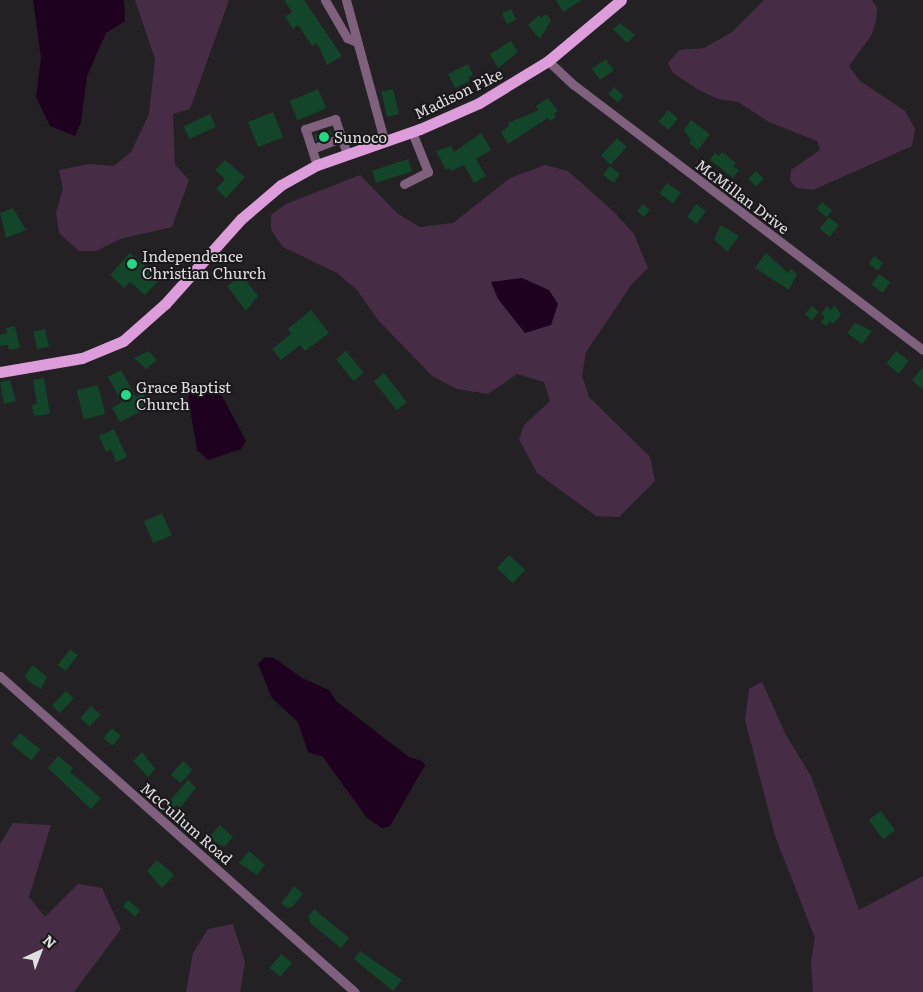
<!DOCTYPE html>
<html>
<head>
<meta charset="utf-8">
<style>
	body { margin:0 }
	#map { position:relative; width:923px; height:992px; overflow:hidden; background:#232123; font-family:Literata,serif }
	div>[style] { position:absolute }
	.green>* { inset:0; background:#472c46 }
	.water>* { inset:0; background:#1e011e }
	.building>* { inset:0; background:#13452b; transform-origin:0 0 }
	.minor>* { height:9px; margin:-4.5px; padding:0 4.5px; transform-origin:4.5px; border-radius:4.5px; background:#7f607d }
	.major>* { height:11px; margin:-5.5px; padding:0 5.5px; transform-origin:5.5px; border-radius:5.5px; background:#dd9ddb }
	.dots>* { width:14px; height:14px; translate:-50% -50%; box-sizing:border-box; border:2px solid #1a181a; border-radius:50% }
	span { translate:-50% -50%; white-space:nowrap; text-align:center; line-height:1.15; -webkit-text-stroke:4px #1a181a; paint-order:stroke }
	.street-label { font-size:15px; color:#e0dee0 }
	.poi-label { font-size:15px; color:#e0dee0 }
	.left { translate:0 -50%; text-align:left }
	.north { position:absolute; left:15px; top:927px; width:50px; height:50px; -webkit-text-stroke:4px #1a181a; paint-order:stroke; rotate:43deg; font-size:14px; font-weight:700; line-height:20px; text-align:center; color:#e0dee0 }
	.north::after { content:''; display:block; margin:auto; width:18px; height:22px; background:#e0dee0; clip-path:polygon(50% 0,100% 100%,50% 72%,0 100%) }
</style>
</head>
<body>
<div id="map">
	<div class="green">
		<i style="clip-path:polygon(135px 0,229px 0,190px 109px,173px 114px,175px 165px,189px 180px,172px 227px,120px 239px,96px 251px,79px 251px,59px 233px,56px 212px,63px 189px,59px 170px,89px 164px,114px 166px,131px 152px,149px 114px,155px 59px)"></i>
		<i style="clip-path:polygon(764px 0,872px 0,877px 8px,876px 21px,871px 36px,849px 66px,860px 81px,905px 111px,915px 129px,912px 146px,813px 190px,797px 188px,790px 181px,791px 170px,820px 150px,817px 141px,769px 122px,738px 102px,718px 99px,697px 89px,673px 73px,668px 63px,679px 50px,704px 48px,732px 32px)"></i>
		<i style="clip-path:polygon(545px 165px,568px 171px,615px 213px,634px 234px,648px 268px,632px 284px,586px 352px,582px 376px,589px 397px,650px 457px,655px 481px,619px 517px,596px 516px,537px 473px,519px 439px,524px 425px,550px 401px,544px 382px,517px 374px,488px 394px,457px 389px,432px 376px,378px 320px,357px 290px,337px 273px,283px 247px,271px 230px,271px 215px,286px 204px,360px 175px,398px 214px,420px 227px,453px 223px,510px 178px)"></i>
		<i style="clip-path:polygon(762px 682px,786px 735px,811px 776px,859px 910px,923px 876px,923px 992px,813px 992px,811px 962px,815px 938px,775px 836px,745px 720px,749px 689px)"></i>
		<i style="clip-path:polygon(13px 823px,51px 825px,29px 897px,45px 917px,78px 884px,102px 888px,121px 929px,74px 992px,0 992px,0 844px)"></i>
		<i style="clip-path:polygon(233px 924px,245px 962px,240px 992px,186px 992px,193px 953px,208px 929px)"></i>
	</div>
	<div class="water">
		<i style="clip-path:polygon(33px 0,124px 0,125px 21px,106px 33px,87px 76px,81px 122px,75px 136px,50px 126px,36px 97px,41px 58px)"></i>
		<i style="clip-path:polygon(522px 278px,549px 290px,558px 304px,551px 325px,525px 333px,498px 299px,491px 282px)"></i>
		<i style="clip-path:polygon(195px 388px,222px 396px,246px 441px,241px 449px,208px 460px,197px 450px,188px 396px)"></i>
		<i style="clip-path:polygon(265px 657px,274px 658px,302px 678px,329px 690px,336px 701px,409px 757px,422px 761px,425px 765px,390px 826px,382px 828px,367px 818px,323px 757px,308px 752px,298px 722px,272px 698px,258px 664px)"></i>
	</div>
	<div class="building">
		<i style="clip-path:polygon(284px 0,304px 0,342px 56px,327px 65px,317px 43px,312px 46px,298px 25px,293px 29px,285px 17px,292px 12px)"></i>
		<i style="clip-path:polygon(556px 0,582px 0,563px 12px)"></i>
		<i style="left:511px;top:9px;width:12px;height:10px;rotate:66deg"></i>
		<i style="clip-path:polygon(546px 14px,551px 20px,540px 39px,528px 25px,539px 15px,541px 18px)"></i>
		<i style="clip-path:polygon(620px 23px,635px 35px,627px 43px,613px 29px)"></i>
		<i style="clip-path:polygon(511px 41px,518px 52px,498px 68px,490px 54px)"></i>
		<i style="left:606px;top:59px;width:14px;height:17px;rotate:56deg"></i>
		<i style="clip-path:polygon(468px 64px,473px 75px,468px 78px,470px 81px,455px 88px,448px 74px)"></i>
		<i style="left:614px;top:87px;width:13px;height:9px;rotate:42deg"></i>
		<i style="left:318px;top:89px;width:21px;height:31px;rotate:67deg"></i>
		<i style="left:393px;top:89px;width:26px;height:12px;rotate:77deg"></i>
		<i style="clip-path:polygon(548px 98px,558px 111px,554px 114px,556px 117px,550px 121px,548px 118px,508px 144px,501px 132px,509px 126px,508px 123px,539px 110px,536px 106px)"></i>
		<i style="left:668px;top:110px;width:13px;height:15px;rotate:39deg"></i>
		<i style="left:273px;top:112px;width:27px;height:27px;rotate:68deg"></i>
		<i style="left:210px;top:114px;width:14px;height:29px;rotate:65deg"></i>
		<i style="clip-path:polygon(691px 120px,710px 134px,698px 150px,689px 143px,691px 140px,684px 130px)"></i>
		<i style="clip-path:polygon(331px 130px,332px 135px,316px 141px,314px 135px)"></i>
		<i style="clip-path:polygon(481px 133px,491px 150px,476px 159px,486px 176px,474px 183px,464px 165px,451px 171px,450px 168px,446px 170px,436px 151px,451px 146px,454px 152px)"></i>
		<i style="left:617px;top:138px;width:13px;height:24px;rotate:42deg"></i>
		<i style="clip-path:polygon(722px 152px,736px 163px,733px 166px,739px 170px,733px 178px,710px 160px,715px 153px,719px 156px)"></i>
		<i style="left:408px;top:159px;width:13px;height:38px;rotate:72deg"></i>
		<i style="clip-path:polygon(225px 160px,245px 177px,226px 198px,216px 189px,225px 179px,215px 170px)"></i>
		<i style="left:610px;top:166px;width:13px;height:11px;rotate:39deg"></i>
		<i style="left:756px;top:171px;width:11px;height:11px;rotate:45deg"></i>
		<i style="left:667px;top:183px;width:17px;height:13px;rotate:36deg"></i>
		<i style="left:822px;top:202px;width:13px;height:9px;rotate:39deg"></i>
		<i style="left:643px;top:204px;width:9px;height:9px;rotate:41deg"></i>
		<i style="left:696px;top:204px;width:12px;height:16px;rotate:35deg"></i>
		<i style="clip-path:polygon(13px 208px,26px 230px,6px 238px,0 213px)"></i>
		<i style="left:829px;top:217px;width:13px;height:15px;rotate:39deg"></i>
		<i style="clip-path:polygon(721px 225px,739px 236px,727px 252px,714px 239px)"></i>
		<i style="clip-path:polygon(130px 253px,160px 279px,145px 295px,130px 282px,124px 288px,110px 275px)"></i>
		<i style="clip-path:polygon(766px 253px,788px 273px,791px 269px,797px 274px,789px 290px,755px 268px)"></i>
		<i style="clip-path:polygon(874px 256px,883px 263px,878px 271px,869px 264px)"></i>
		<i style="left:879px;top:274px;width:14px;height:13px;rotate:36deg"></i>
		<i style="clip-path:polygon(242px 275px,258px 296px,246px 311px,227px 286px)"></i>
		<i style="clip-path:polygon(835px 305px,841px 315px,833px 324px,830px 321px,826px 326px,821px 322px,825px 317px,821px 314px,827px 306px,831px 310px)"></i>
		<i style="left:812px;top:306px;width:9px;height:11px;rotate:41deg"></i>
		<i style="clip-path:polygon(311px 310px,329px 333px,305px 351px,300px 345px,281px 360px,272px 349px,291px 334px,288px 329px)"></i>
		<i style="clip-path:polygon(855px 323px,872px 331px,862px 344px,847px 333px)"></i>
		<i style="clip-path:polygon(15px 326px,20px 348px,9px 350px,8px 345px,0 346px,0 335px,7px 333px,6px 328px)"></i>
		<i style="left:45px;top:329px;width:18px;height:12px;rotate:77deg"></i>
		<i style="clip-path:polygon(149px 351px,157px 360px,146px 369px,134px 358px)"></i>
		<i style="left:346px;top:351px;width:28px;height:13px;rotate:51deg"></i>
		<i style="left:896px;top:351px;width:16px;height:16px;rotate:38deg"></i>
		<i style="clip-path:polygon(923px 367px,923px 390px,912px 380px)"></i>
		<i style="clip-path:polygon(121px 370px,136px 397px,143px 393px,151px 406px,120px 422px,112px 408px,122px 402px,108px 377px)"></i>
		<i style="left:384px;top:373px;width:37px;height:13px;rotate:52deg"></i>
		<i style="clip-path:polygon(44px 378px,50px 414px,34px 416px,32px 405px,37px 404px,33px 380px)"></i>
		<i style="clip-path:polygon(10px 380px,16px 401px,4px 404px,0 382px)"></i>
		<i style="left:98px;top:385px;width:30px;height:22px;rotate:76deg"></i>
		<i style="clip-path:polygon(114px 429px,127px 457px,116px 462px,111px 449px,106px 452px,99px 436px)"></i>
		<i style="left:162px;top:513px;width:24px;height:20px;rotate:66deg"></i>
		<i style="left:509px;top:555px;width:22px;height:18px;rotate:43deg"></i>
		<i style="left:70px;top:649px;width:10px;height:20px;rotate:37deg"></i>
		<i style="clip-path:polygon(33px 665px,47px 677px,41px 689px,28px 681px,25px 675px)"></i>
		<i style="left:66px;top:691px;width:11px;height:20px;rotate:45deg"></i>
		<i style="left:91px;top:706px;width:13px;height:16px;rotate:42deg"></i>
		<i style="left:112px;top:728px;width:12px;height:13px;rotate:42deg"></i>
		<i style="left:20px;top:733px;width:26px;height:14px;rotate:39deg"></i>
		<i style="clip-path:polygon(142px 752px,155px 769px,148px 777px,133px 761px)"></i>
		<i style="clip-path:polygon(58px 756px,73px 768px,70px 772px,101px 798px,91px 809px,48px 768px)"></i>
		<i style="left:183px;top:761px;width:13px;height:18px;rotate:42deg"></i>
		<i style="clip-path:polygon(188px 780px,196px 788px,180px 808px,177px 805px,174px 808px,168px 803px)"></i>
		<i style="left:881px;top:811px;width:24px;height:15px;rotate:54deg"></i>
		<i style="clip-path:polygon(220px 825px,233px 837px,224px 847px,212px 840px,211px 835px)"></i>
		<i style="clip-path:polygon(249px 851px,265px 865px,257px 875px,239px 863px)"></i>
		<i style="clip-path:polygon(157px 860px,174px 875px,162px 888px,147px 871px)"></i>
		<i style="clip-path:polygon(294px 886px,303px 894px,292px 907px,287px 908px,281px 903px)"></i>
		<i style="left:128px;top:900px;width:16px;height:8px;rotate:40deg"></i>
		<i style="clip-path:polygon(314px 909px,349px 938px,341px 948px,309px 922px,311px 919px,308px 917px)"></i>
		<i style="clip-path:polygon(360px 951px,402px 980px,393px 991px,354px 959px)"></i>
		<i style="left:281px;top:954px;width:14px;height:18px;rotate:39deg"></i>
	</div>
	<div class="minor">
		<i style="left:325px;top:0;width:44px;rotate:59.9deg"></i>
		<i style="left:347px;top:38px;width:11px;rotate:22deg"></i>
		<i style="left:346px;top:0;width:145px;rotate:74.8deg"></i>
		<i style="left:548px;top:61px;width:35px;rotate:43deg"></i>
		<i style="left:574px;top:85px;width:438px;rotate:37.2deg"></i>
		<i style="left:312px;top:149px;width:31px;rotate:-21deg"></i>
		<i style="left:317px;top:165px;width:38px;rotate:-108deg"></i>
		<i style="left:305px;top:129px;width:32px;rotate:-18deg"></i>
		<i style="left:335px;top:119px;width:36px;rotate:71deg"></i>
		<i style="left:404px;top:184px;width:27px;rotate:-27deg"></i>
		<i style="left:428px;top:172px;width:43px;rotate:-111.8deg"></i>
		<i style="left:0;top:676px;width:475px;rotate:41.7deg"></i>
	</div>
	<div class="major">
		<i style="left:0;top:372px;width:83px;rotate:-9.7deg"></i>
		<i style="left:82px;top:358px;width:44px;rotate:-22.5deg"></i>
		<i style="left:123px;top:341px;width:56px;rotate:-41.4deg"></i>
		<i style="left:165px;top:304px;width:114px;rotate:-48.2deg"></i>
		<i style="left:241px;top:219px;width:52px;rotate:-40.4deg"></i>
		<i style="left:281px;top:185px;width:41px;rotate:-29.1deg"></i>
		<i style="left:317px;top:165px;width:109px;rotate:-19.3deg"></i>
		<i style="left:420px;top:129px;width:64px;rotate:-23.8deg"></i>
		<i style="left:479px;top:103px;width:81px;rotate:-31.3deg"></i>
		<i style="left:548px;top:61px;width:95px;rotate:-39.9deg"></i>
	</div>
	<div class="dots">
		<i style="left:324px;top:137px;background:#25d886"></i>
		<i style="left:132px;top:264px;background:#25d886"></i>
		<i style="left:126px;top:395px;background:#25d886"></i>
	</div>
	<div class="street-label">
		<span style="left:458px;top:93px;rotate:-26deg">Madison Pike</span>
		<span style="left:743px;top:196px;rotate:37deg">McMillan Drive</span>
		<span style="left:187px;top:823px;rotate:41deg">McCullum Road</span>
	</div>
	<div class="poi-label">
		<span class="left" style="left:334px;top:137px">Sunoco</span>
		<span class="left" style="left:142px;top:264px">Independence<br>Christian Church</span>
		<span class="left" style="left:136px;top:395px">Grace Baptist<br>Church</span>
	</div>
	<div class="north">N</div>
</div>
</body>
</html>
